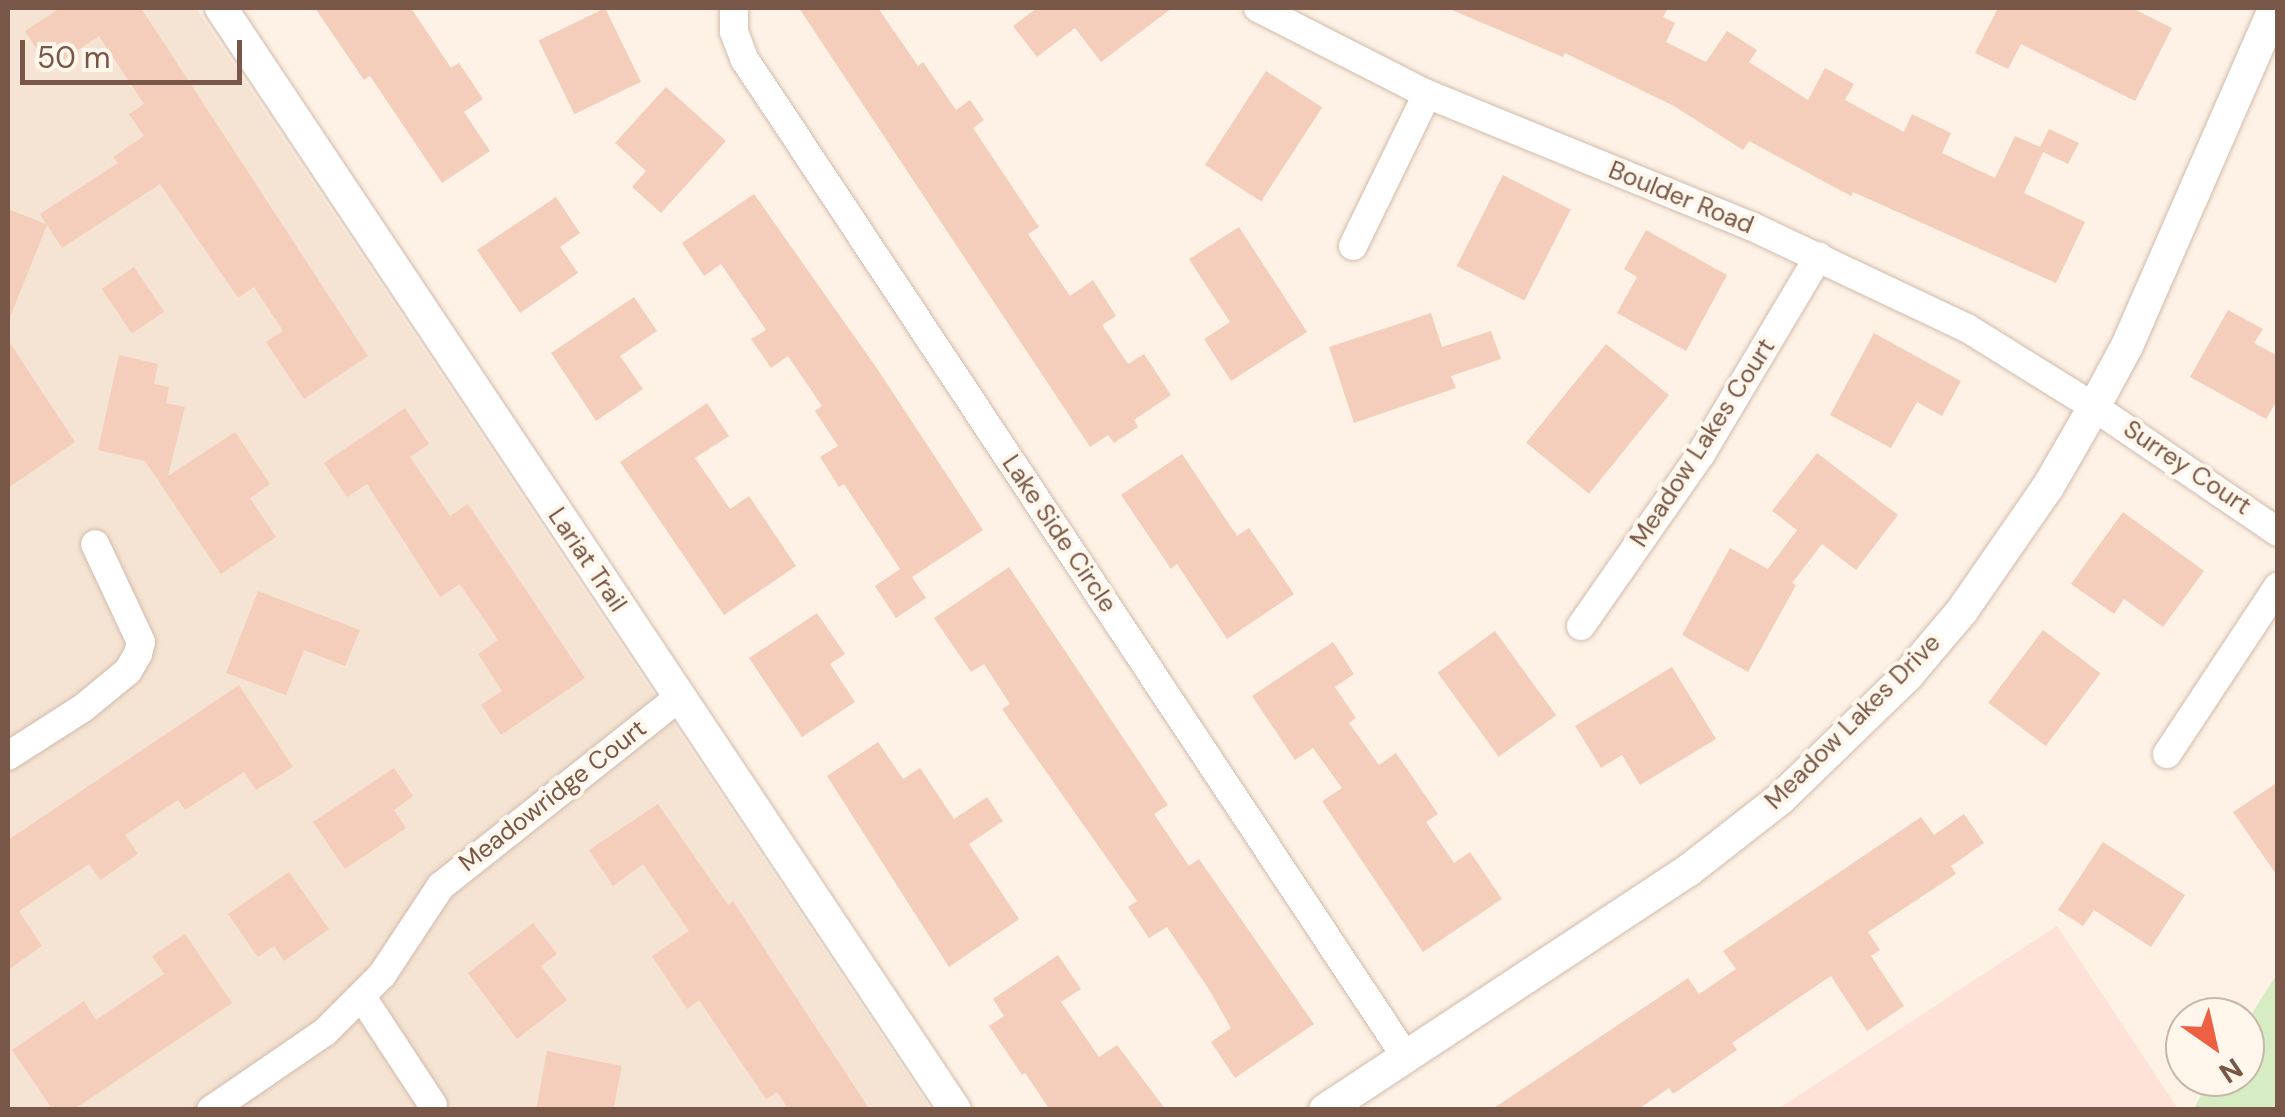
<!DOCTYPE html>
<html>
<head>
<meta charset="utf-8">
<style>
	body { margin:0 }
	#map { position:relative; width:2285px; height:1117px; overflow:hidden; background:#fdf2e5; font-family:"DM Sans",sans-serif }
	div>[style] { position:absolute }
	.residential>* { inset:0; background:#f5e4d3 }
	.commercial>* { inset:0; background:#fee1d8 }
	.green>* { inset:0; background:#d6ecc2 }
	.building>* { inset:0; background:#f4cebb; transform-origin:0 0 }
	.roads { filter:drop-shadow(0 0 2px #d2bbad) drop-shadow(0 0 2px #d2bbad) }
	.minor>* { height:28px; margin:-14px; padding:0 14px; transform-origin:14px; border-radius:14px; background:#fff }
	.tertiary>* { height:32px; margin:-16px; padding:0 16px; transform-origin:16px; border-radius:16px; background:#fff }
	span { translate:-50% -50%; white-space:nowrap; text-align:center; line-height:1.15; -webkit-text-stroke:8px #fff6ec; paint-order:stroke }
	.street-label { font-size:25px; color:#785748 }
	.frame { position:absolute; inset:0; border:10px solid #785748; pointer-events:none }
	.north { position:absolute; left:2165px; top:997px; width:100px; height:100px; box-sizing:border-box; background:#fff6ec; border:2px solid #c9b6aa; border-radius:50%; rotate:146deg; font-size:28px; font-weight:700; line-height:40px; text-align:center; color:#785748 }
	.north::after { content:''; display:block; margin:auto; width:35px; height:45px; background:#ed6044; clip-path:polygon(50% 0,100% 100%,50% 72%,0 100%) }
	.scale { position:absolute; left:20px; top:40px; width:222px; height:45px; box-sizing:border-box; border:5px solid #785748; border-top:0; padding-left:12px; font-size:30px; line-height:35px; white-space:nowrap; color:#785748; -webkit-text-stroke:8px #fff6ec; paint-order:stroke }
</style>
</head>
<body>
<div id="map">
	<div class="residential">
		<i style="clip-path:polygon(8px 8px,196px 8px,930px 1109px,8px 1109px)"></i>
	</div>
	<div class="commercial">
		<i style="clip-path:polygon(2057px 926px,2178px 1109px,1778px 1109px)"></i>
	</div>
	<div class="green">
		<i style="clip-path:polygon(2277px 974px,2277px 1109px,2194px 1109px,2210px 1077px,2245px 1077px,2245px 1024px)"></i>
	</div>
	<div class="building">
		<i style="clip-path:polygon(60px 8px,141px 8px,368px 356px,304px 399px,266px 342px,283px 331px,254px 287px,238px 298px,160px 184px,62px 248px,47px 225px,8px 322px,8px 209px,46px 224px,40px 214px,118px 163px,113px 157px,144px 136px,129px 114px,144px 104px,99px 36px,50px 69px,25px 31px)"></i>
		<i style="clip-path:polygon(315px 8px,411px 8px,451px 68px,459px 63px,483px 99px,464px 112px,490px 151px,442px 183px,370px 76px,364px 80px)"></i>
		<i style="left:605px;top:8px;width:82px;height:74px;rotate:64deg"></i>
		<i style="clip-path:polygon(799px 8px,878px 8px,918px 66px,923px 62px,956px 110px,970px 100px,984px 120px,973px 128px,1039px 227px,1028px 234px,1070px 296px,1093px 280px,1116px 316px,1102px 325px,1128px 364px,1144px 354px,1171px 395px,1134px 420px,1138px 427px,1114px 443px,1108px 435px,1090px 447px)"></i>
		<i style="clip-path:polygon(1037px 8px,1172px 8px,1101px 62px,1075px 28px,1037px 57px,1013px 26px)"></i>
		<i style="clip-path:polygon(1447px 8px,1668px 8px,1663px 17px,1675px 23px,1666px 42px,1706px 62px,1727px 31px,1757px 50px,1749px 62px,1808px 100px,1825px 68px,1854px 84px,1845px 100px,1904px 132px,1912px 114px,1951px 133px,1942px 153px,1995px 178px,2015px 136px,2040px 147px,2049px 129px,2079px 143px,2068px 164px,2043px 152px,2024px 193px,2085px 222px,2056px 283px,1853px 192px,1851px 196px,1749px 141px,1743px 150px,1674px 106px,1565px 53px,1563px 57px)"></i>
		<i style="clip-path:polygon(1998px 8px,2132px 8px,2172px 28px,2135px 101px,2021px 44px,2008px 69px,1975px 53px)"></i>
		<i style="left:1266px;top:71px;width:67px;height:112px;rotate:33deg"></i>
		<i style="clip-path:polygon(666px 87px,726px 141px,661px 213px,632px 187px,646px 171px,615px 143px)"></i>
		<i style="left:1503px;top:175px;width:76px;height:102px;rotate:27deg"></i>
		<i style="clip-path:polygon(754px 194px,878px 370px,983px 530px,912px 577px,926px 598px,896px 618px,875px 586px,900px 569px,844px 484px,839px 487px,820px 457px,838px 446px,815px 411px,822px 406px,788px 356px,771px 368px,751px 339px,766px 330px,721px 264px,704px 276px,682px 243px)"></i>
		<i style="clip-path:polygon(556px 197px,580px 233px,560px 247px,578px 273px,520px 313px,477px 250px)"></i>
		<i style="clip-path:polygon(1239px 227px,1307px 332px,1231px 381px,1204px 339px,1230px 322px,1189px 259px)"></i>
		<i style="clip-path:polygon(1646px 230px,1727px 275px,1686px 351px,1617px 313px,1637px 277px,1624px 269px)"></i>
		<i style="left:134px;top:267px;width:54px;height:39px;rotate:56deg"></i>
		<i style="clip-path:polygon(634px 297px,657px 331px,620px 356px,643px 389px,596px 421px,551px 353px)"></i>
		<i style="clip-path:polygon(2228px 310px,2263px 329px,2254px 343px,2278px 356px,2278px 399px,2266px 419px,2190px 377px)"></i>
		<i style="clip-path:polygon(1431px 313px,1442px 347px,1491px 331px,1501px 359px,1451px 376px,1456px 388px,1354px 423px,1329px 347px)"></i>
		<i style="clip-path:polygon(1874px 333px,1961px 381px,1942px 416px,1917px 402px,1891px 448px,1830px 415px)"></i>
		<i style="clip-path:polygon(8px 340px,75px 442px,8px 488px)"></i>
		<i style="left:1606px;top:344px;width:81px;height:127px;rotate:39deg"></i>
		<i style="clip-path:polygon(119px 355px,158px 364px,154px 384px,169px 387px,166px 403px,185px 407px,168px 476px,235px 432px,270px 484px,250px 498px,276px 537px,221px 574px,145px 461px,98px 450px)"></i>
		<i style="clip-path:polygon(707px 403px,729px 436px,695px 458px,730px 509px,749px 496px,796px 566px,724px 615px,620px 462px)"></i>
		<i style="clip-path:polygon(405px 408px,429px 444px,410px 457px,450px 516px,468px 504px,585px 678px,501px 735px,481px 705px,502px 691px,478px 654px,498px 640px,460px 584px,440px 597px,367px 484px,347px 497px,324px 463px)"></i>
		<i style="clip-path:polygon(1817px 453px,1898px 515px,1856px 570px,1822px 544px,1792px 583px,1796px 585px,1748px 672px,1682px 635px,1730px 548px,1768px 569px,1797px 530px,1772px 511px)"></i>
		<i style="clip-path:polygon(1182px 454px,1237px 536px,1249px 528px,1294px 594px,1227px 639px,1177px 564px,1171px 569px,1121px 495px)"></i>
		<i style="clip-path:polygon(2123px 512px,2204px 571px,2163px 627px,2124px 599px,2114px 614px,2071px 584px)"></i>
		<i style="clip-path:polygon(1009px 567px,1168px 805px,1154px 814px,1189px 866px,1199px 859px,1314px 1024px,1235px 1078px,1211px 1042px,1231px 1028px,1210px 991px,1167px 927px,1149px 938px,1128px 907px,1137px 901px,1002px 709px,1010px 704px,984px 664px,971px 672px,934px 618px)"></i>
		<i style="clip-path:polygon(258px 591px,360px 630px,345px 666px,304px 650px,286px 695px,226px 673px)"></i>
		<i style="clip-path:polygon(817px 613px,845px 654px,830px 664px,855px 702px,802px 737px,749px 658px)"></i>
		<i style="left:2043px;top:630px;width:72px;height:91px;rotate:37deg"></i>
		<i style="left:1495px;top:631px;width:104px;height:71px;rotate:54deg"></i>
		<i style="clip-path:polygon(1333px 642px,1354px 674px,1335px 687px,1356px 718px,1349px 723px,1379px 765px,1396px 753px,1438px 814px,1426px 822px,1454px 863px,1470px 852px,1502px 899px,1423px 952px,1322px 801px,1342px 788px,1313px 748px,1295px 760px,1252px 696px)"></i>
		<i style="clip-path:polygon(1672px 667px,1716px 739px,1640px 785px,1622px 755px,1601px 768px,1575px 726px)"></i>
		<i style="clip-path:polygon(239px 685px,293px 767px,256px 790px,244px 772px,185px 810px,178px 800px,125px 835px,138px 854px,100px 880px,89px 864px,19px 911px,42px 946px,8px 970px,8px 840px)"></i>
		<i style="clip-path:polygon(878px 742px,903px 779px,920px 768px,954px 819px,987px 797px,1003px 821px,969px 844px,1019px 919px,949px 967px,827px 776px)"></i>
		<i style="clip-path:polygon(394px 768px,413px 796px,394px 810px,406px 828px,345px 869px,313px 822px)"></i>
		<i style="clip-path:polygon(2278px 782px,2278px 877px,2233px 812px)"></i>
		<i style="clip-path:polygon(658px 804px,728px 905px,733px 901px,870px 1110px,789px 1110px,777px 1092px,766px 1099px,699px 1000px,687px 1009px,652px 956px,689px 931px,643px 864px,613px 886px,589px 850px)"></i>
		<i style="clip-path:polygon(1964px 814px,1984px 843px,1951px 866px,1956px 874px,1868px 932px,1880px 950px,1871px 956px,1904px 1006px,1867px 1031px,1831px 976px,1732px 1043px,1737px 1050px,1673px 1094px,1669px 1088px,1637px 1110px,1491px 1110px,1688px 978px,1699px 994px,1736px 969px,1723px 951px,1921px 817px,1934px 835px)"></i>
		<i style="clip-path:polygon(2103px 842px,2185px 895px,2151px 947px,2094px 910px,2083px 926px,2058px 910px)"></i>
		<i style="clip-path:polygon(289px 872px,329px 929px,284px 961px,274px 946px,258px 957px,228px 914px)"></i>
		<i style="clip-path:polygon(533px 923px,557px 954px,541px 966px,567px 1000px,517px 1039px,468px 973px)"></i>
		<i style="clip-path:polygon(185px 934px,232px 1003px,73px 1110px,53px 1110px,12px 1050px,84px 1001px,96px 1020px,164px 974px,152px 956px)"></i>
		<i style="clip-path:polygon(1058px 955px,1081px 989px,1061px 1002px,1099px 1057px,1117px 1045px,1166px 1110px,1050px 1110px,1025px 1073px,1022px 1075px,989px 1026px,1004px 1016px,993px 999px)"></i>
		<i style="clip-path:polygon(547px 1051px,622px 1066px,613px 1110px,536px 1110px)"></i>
	</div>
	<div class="roads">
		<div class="minor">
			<i style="left:734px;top:8px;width:24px;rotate:90deg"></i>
			<i style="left:734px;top:32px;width:30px;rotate:69deg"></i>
			<i style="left:745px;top:60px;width:1193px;rotate:56.46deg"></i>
			<i style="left:1258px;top:8px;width:190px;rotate:27deg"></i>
			<i style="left:1427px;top:94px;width:352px;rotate:22.2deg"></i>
			<i style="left:1753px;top:227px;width:237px;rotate:25.3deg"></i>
			<i style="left:1967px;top:328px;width:150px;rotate:31.9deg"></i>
			<i style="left:2094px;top:407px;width:222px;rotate:34.2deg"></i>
			<i style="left:1353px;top:246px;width:169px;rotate:-64deg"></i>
			<i style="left:1581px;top:626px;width:210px;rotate:-55.1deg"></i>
			<i style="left:1701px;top:454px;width:230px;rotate:-59.2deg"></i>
			<i style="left:2167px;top:754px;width:201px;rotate:-56.5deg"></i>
			<i style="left:8px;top:756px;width:89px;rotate:-32.6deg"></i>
			<i style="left:83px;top:708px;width:58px;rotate:-39.4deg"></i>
			<i style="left:128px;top:671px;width:20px;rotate:-60deg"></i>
			<i style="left:138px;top:654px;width:12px;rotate:-76deg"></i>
			<i style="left:141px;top:642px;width:108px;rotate:-115.1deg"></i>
			<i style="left:362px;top:997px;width:129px;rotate:56.7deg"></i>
			<i style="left:211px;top:1110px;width:138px;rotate:-34.4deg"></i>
			<i style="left:325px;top:1032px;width:81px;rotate:-45deg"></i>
			<i style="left:382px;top:975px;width:107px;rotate:-56.5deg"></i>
			<i style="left:441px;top:886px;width:303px;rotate:-38.4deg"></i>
		</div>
		<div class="tertiary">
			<i style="left:221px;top:8px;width:1324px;rotate:56.33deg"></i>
			<i style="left:1325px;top:1110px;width:436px;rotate:-33.4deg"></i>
			<i style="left:1689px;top:870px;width:115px;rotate:-38deg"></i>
			<i style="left:1780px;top:799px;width:177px;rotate:-44.1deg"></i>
			<i style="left:1907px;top:676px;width:85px;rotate:-49.8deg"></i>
			<i style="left:1962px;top:611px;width:151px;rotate:-55.3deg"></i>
			<i style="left:2048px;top:487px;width:92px;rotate:-60.1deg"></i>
			<i style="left:2094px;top:407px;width:69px;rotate:-61.6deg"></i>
			<i style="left:2127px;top:346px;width:369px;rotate:-66.4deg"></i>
		</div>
	</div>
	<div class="street-label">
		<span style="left:1681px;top:198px;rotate:22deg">Boulder Road</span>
		<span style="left:1703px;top:443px;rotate:-57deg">Meadow Lakes Court</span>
		<span style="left:2187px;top:468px;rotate:34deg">Surrey Court</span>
		<span style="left:1059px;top:534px;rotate:56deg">Lake Side Circle</span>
		<span style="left:587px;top:560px;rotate:56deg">Lariat Trail</span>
		<span style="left:1853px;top:722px;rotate:-45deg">Meadow Lakes Drive</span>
		<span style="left:553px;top:796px;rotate:-38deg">Meadowridge Court</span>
	</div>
	<div class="frame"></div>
	<div class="north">N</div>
	<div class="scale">50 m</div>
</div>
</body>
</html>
